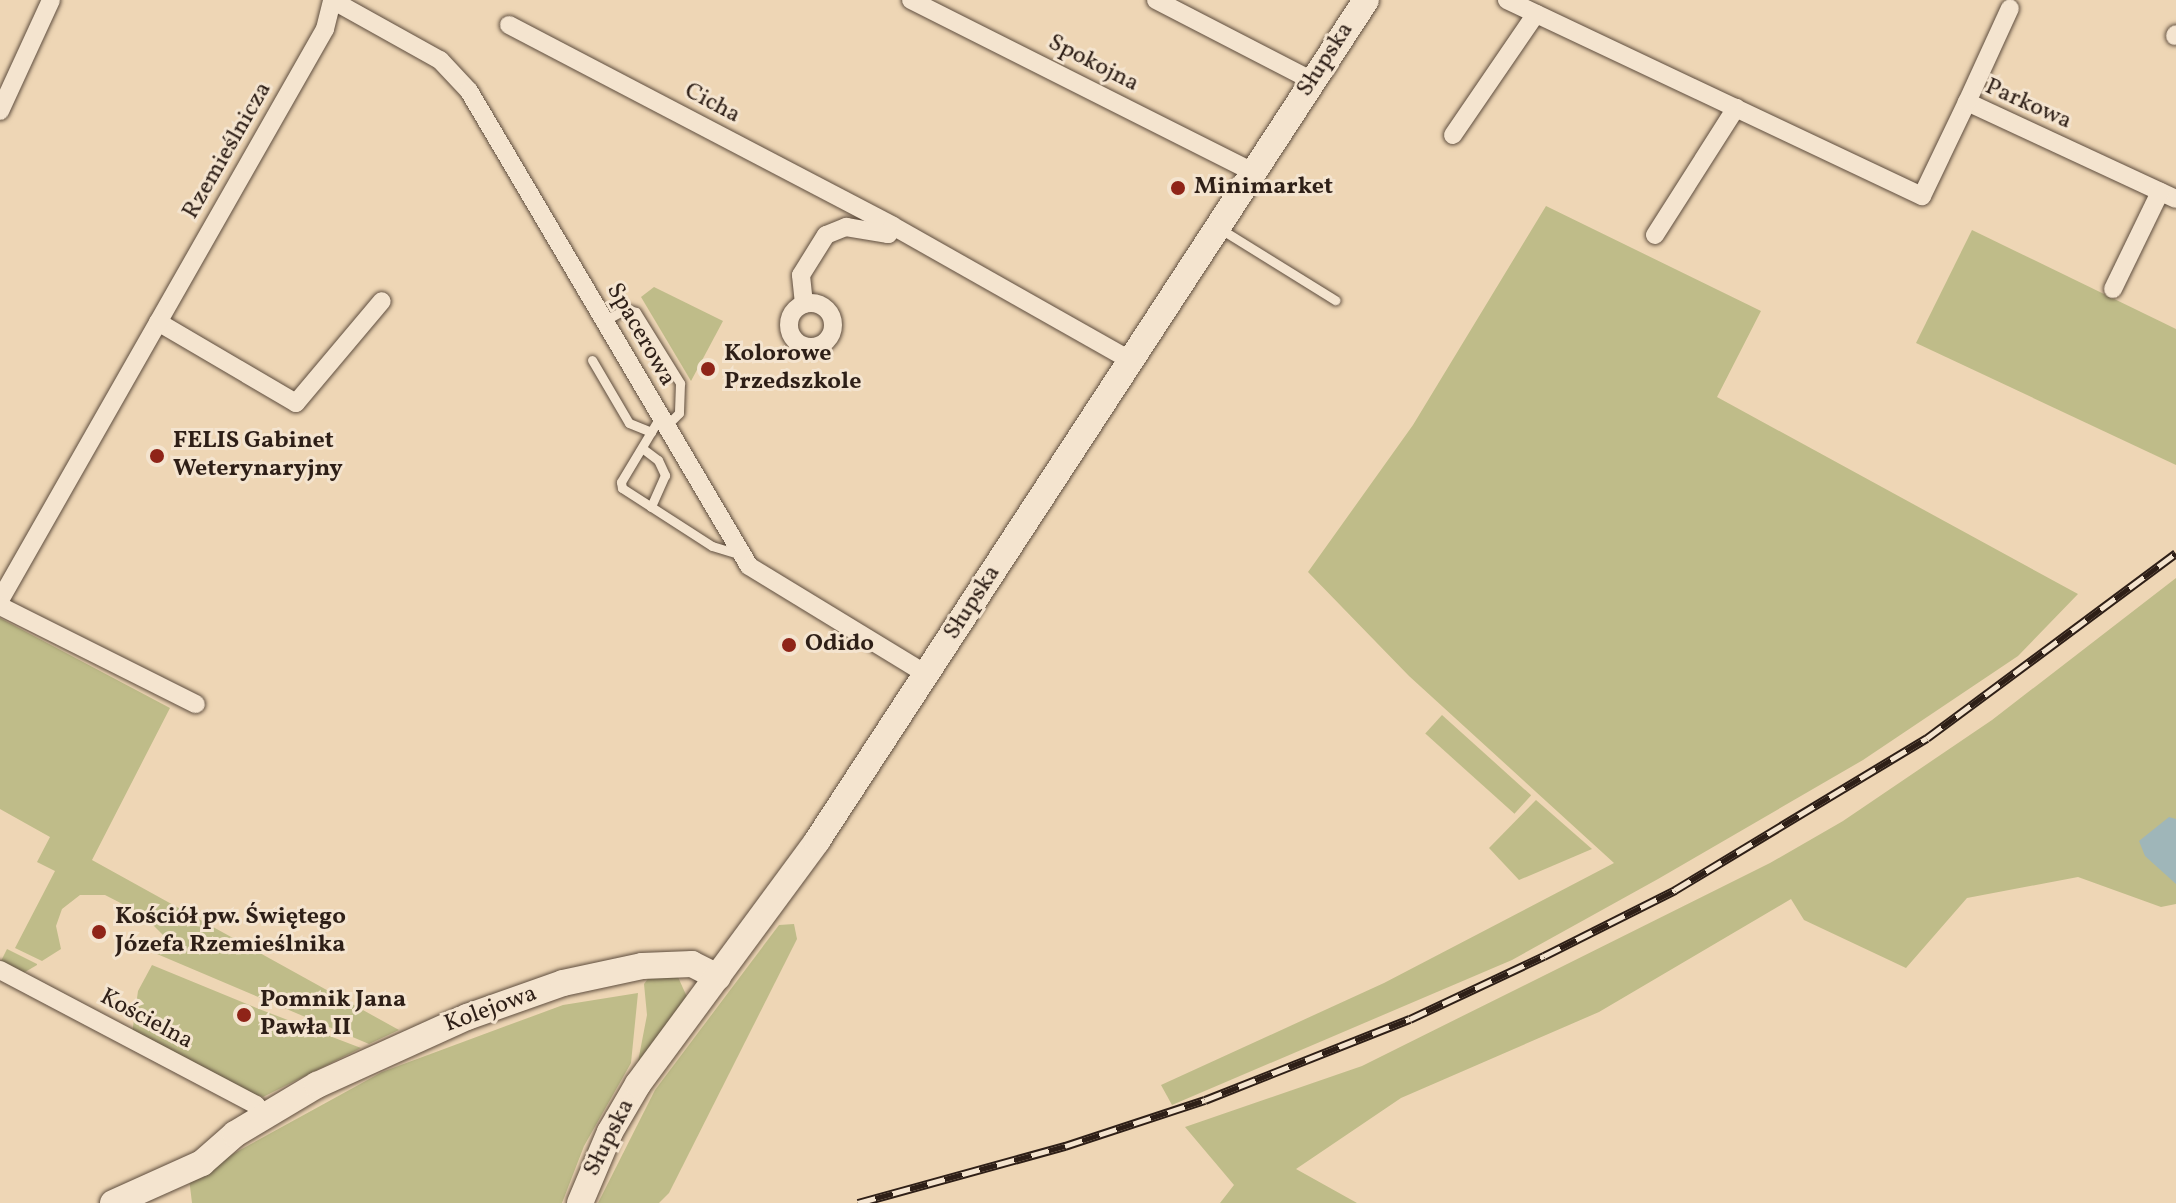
<!DOCTYPE html>
<html>
<head>
<meta charset="utf-8">
<style>
	body { margin:0 }
	#map { position:relative; width:2176px; height:1203px; overflow:hidden; background:#eed6b5; font-family:Vollkorn,serif }
	div>[style] { position:absolute }
	.green>* { inset:0; background:#bfbc89; transform-origin:0 0 }
	.water>* { inset:0; background:#9fb6b9 }
	.roads { filter:drop-shadow(0 0 2px #5e4d3e) drop-shadow(0 0 2px #5e4d3e) }
	.lane>* { height:9px; margin:-4.5px; padding:0 4.5px; transform-origin:4.5px; border-radius:4.5px; background:#f4e4cf }
	.street>* { height:18px; margin:-9px; padding:0 9px; transform-origin:9px; border-radius:9px; background:#f4e4cf }
	.street>.ring { margin:-9px; padding:0; box-sizing:content-box; background:none; border:18px solid #f4e4cf; border-radius:50% }
	.secondary>* { height:26px; margin:-13px; padding:0 13px; transform-origin:13px; border-radius:13px; background:#f4e4cf }
	.rail>* { height:9px; margin-top:-4.5px; transform-origin:0; background:repeating-linear-gradient(90deg,#f4e4cf 0 18px,#2e1f17 0 36px); box-sizing:border-box; border-block:2px solid #2e1f17 }
	.dots>* { width:22px; height:22px; translate:-50% -50%; box-sizing:border-box; border:4px solid #f4e4cf; border-radius:50% }
	span { translate:-50% -50%; white-space:nowrap; text-align:center; line-height:1.15; -webkit-text-stroke:6px #f4e4cf; paint-order:stroke }
	.street-label { font-size:24px; color:#2e1f17 }
	.poi-label { font-size:24px; color:#2e1f17; font-weight:700 }
	.left { translate:0 -50%; text-align:left }
</style>
</head>
<body>
<div id="map">
	<div class="green">
		<i style="clip-path:polygon(1546px 206px,1761px 311px,1717px 397px,2078px 594px,2018px 656px,1863px 760px,1658px 879px,1512px 960px,1172px 1105px,1161px 1085px,1384px 983px,1614px 863px,1409px 676px,1308px 572px,1413px 425px)"></i>
		<i style="clip-path:polygon(1972px 230px,2176px 329px,2176px 465px,1916px 343px)"></i>
		<i style="clip-path:polygon(654px 287px,723px 321px,691px 381px,641px 297px)"></i>
		<i style="clip-path:polygon(2176px 578px,2176px 904px,2161px 907px,2078px 877px,1967px 898px,1906px 968px,1804px 920px,1791px 899px,1599px 1012px,1401px 1098px,1296px 1169px,1357px 1203px,1220px 1203px,1234px 1185px,1185px 1127px,1362px 1066px,1770px 863px,1843px 821px,1992px 720px)"></i>
		<i style="clip-path:polygon(0 618px,170px 708px,92px 860px,399px 1030px,369px 1044px,157px 954px,165px 937px,142px 914px,105px 895px,80px 895px,62px 909px,56px 926px,61px 949px,42px 961px,15px 948px,55px 871px,37px 862px,50px 837px,0 809px)"></i>
		<i style="left:1442px;top:715px;width:120px;height:25px;rotate:42deg"></i>
		<i style="clip-path:polygon(1536px 800px,1592px 849px,1519px 880px,1489px 848px)"></i>
		<i style="clip-path:polygon(794px 924px,797px 939px,669px 1193px,659px 1203px,598px 1203px,655px 1090px,779px 925px)"></i>
		<i style="clip-path:polygon(7px 949px,37px 964px,37px 965px,20px 975px,0 963px)"></i>
		<i style="clip-path:polygon(152px 965px,259px 1009px,361px 1048px,263px 1097px,251px 1093px,132px 1034px,138px 991px)"></i>
		<i style="clip-path:polygon(650px 976px,678px 977px,687px 997px,637px 1067px,647px 1015px,644px 984px)"></i>
		<i style="clip-path:polygon(638px 993px,631px 1063px,584px 1146px,562px 1203px,192px 1203px,189px 1178px,382px 1072px,563px 1005px)"></i>
	</div>
	<div class="water">
		<i style="clip-path:polygon(2169px 817px,2176px 819px,2176px 884px,2145px 856px,2139px 841px)"></i>
	</div>
	<div class="roads">
		<div class="lane">
			<i style="left:1219px;top:228px;width:137px;rotate:31.8deg"></i>
			<i style="left:604px;top:321px;width:25px;rotate:-29deg"></i>
			<i style="left:626px;top:309px;width:10px;rotate:17deg"></i>
			<i style="left:636px;top:312px;width:84px;rotate:58.2deg"></i>
			<i style="left:680px;top:383px;width:30px;rotate:92deg"></i>
			<i style="left:679px;top:413px;width:18px;rotate:135deg"></i>
			<i style="left:592px;top:360px;width:73px;rotate:59.6deg"></i>
			<i style="left:629px;top:423px;width:24px;rotate:22deg"></i>
			<i style="left:660px;top:417px;width:76px;rotate:121deg"></i>
			<i style="left:621px;top:482px;width:6px;rotate:81deg"></i>
			<i style="left:622px;top:488px;width:107px;rotate:32.8deg"></i>
			<i style="left:712px;top:546px;width:30px;rotate:17deg"></i>
			<i style="left:642px;top:448px;width:20px;rotate:37deg"></i>
			<i style="left:658px;top:460px;width:17px;rotate:65deg"></i>
			<i style="left:665px;top:475px;width:35px;rotate:114deg"></i>
		</div>
		<div class="street">
			<i style="left:332px;top:0;width:124px;rotate:29.1deg"></i>
			<i style="left:440px;top:60px;width:42px;rotate:46.9deg"></i>
			<i style="left:469px;top:91px;width:551px;rotate:59.48deg"></i>
			<i style="left:749px;top:566px;width:207px;rotate:31.4deg"></i>
			<i style="left:911px;top:0;width:383px;rotate:26.7deg"></i>
			<i style="left:1156px;top:0;width:177px;rotate:27.3deg"></i>
			<i style="left:1507px;top:0;width:459px;rotate:25.3deg"></i>
			<i style="left:1922px;top:196px;width:104px;rotate:-64.4deg"></i>
			<i style="left:1967px;top:102px;width:230px;rotate:24.9deg"></i>
			<i style="left:509px;top:25px;width:433px;rotate:27.6deg"></i>
			<i style="left:893px;top:226px;width:272px;rotate:29.5deg"></i>
			<i style="left:2175px;top:36px;width:2px;rotate:-63deg"></i>
			<i style="left:1967px;top:102px;width:103px;rotate:-65.4deg"></i>
			<i style="left:0;top:111px;width:122px;rotate:-65.3deg"></i>
			<i style="left:1453px;top:135px;width:147px;rotate:-55.6deg"></i>
			<i style="left:1655px;top:235px;width:151px;rotate:-57.5deg"></i>
			<i style="left:2113px;top:289px;width:108px;rotate:-64.1deg"></i>
			<i class="ring" style="left:789px;top:303px;width:26px;height:26px"></i>
			<i style="left:804px;top:304px;width:29px;rotate:-96deg"></i>
			<i style="left:801px;top:275px;width:47px;rotate:-58deg"></i>
			<i style="left:826px;top:235px;width:22px;rotate:-22deg"></i>
			<i style="left:846px;top:227px;width:43px;rotate:9.5deg"></i>
			<i style="left:888px;top:234px;width:9px;rotate:-58deg"></i>
			<i style="left:158px;top:322px;width:160px;rotate:30.4deg"></i>
			<i style="left:296px;top:403px;width:133px;rotate:-49.9deg"></i>
			<i style="left:0;top:600px;width:657px;rotate:-60.35deg"></i>
			<i style="left:325px;top:29px;width:30px;rotate:-76deg"></i>
			<i style="left:0;top:606px;width:219px;rotate:26.6deg"></i>
			<i style="left:0;top:970px;width:289px;rotate:27.8deg"></i>
			<i style="left:256px;top:1105px;width:16px;rotate:50deg"></i>
		</div>
		<div class="secondary">
			<i style="left:113px;top:1203px;width:98px;rotate:-24.2deg"></i>
			<i style="left:202px;top:1163px;width:44px;rotate:-41.3deg"></i>
			<i style="left:235px;top:1134px;width:96px;rotate:-30.9deg"></i>
			<i style="left:317px;top:1085px;width:165px;rotate:-24.4deg"></i>
			<i style="left:467px;top:1017px;width:102px;rotate:-19.5deg"></i>
			<i style="left:563px;top:983px;width:81px;rotate:-12.1deg"></i>
			<i style="left:642px;top:966px;width:50px;rotate:-2.3deg"></i>
			<i style="left:692px;top:964px;width:29px;rotate:27deg"></i>
			<i style="left:580px;top:1203px;width:77px;rotate:-67.1deg"></i>
			<i style="left:610px;top:1132px;width:56px;rotate:-59.7deg"></i>
			<i style="left:638px;top:1084px;width:302px;rotate:-53.6deg"></i>
			<i style="left:817px;top:841px;width:1004px;rotate:-56.86deg"></i>
		</div>
	</div>
	<div class="rail">
		<i style="left:858px;top:1203px;width:215px;rotate:-15.4deg"></i>
		<i style="left:1065px;top:1146px;width:147px;rotate:-18.2deg"></i>
		<i style="left:1205px;top:1100px;width:220px;rotate:-21.6deg"></i>
		<i style="left:1410px;top:1019px;width:148px;rotate:-25.2deg"></i>
		<i style="left:1544px;top:956px;width:147px;rotate:-26.7deg"></i>
		<i style="left:1675px;top:890px;width:294px;rotate:-31.1deg"></i>
		<i style="left:1927px;top:738px;width:310px;rotate:-36.6deg"></i>
	</div>
	<div class="dots">
		<i style="left:1178px;top:188px;background:#8f2418"></i>
		<i style="left:708px;top:369px;background:#8f2418"></i>
		<i style="left:157px;top:456px;background:#8f2418"></i>
		<i style="left:789px;top:645px;background:#8f2418"></i>
		<i style="left:99px;top:932px;background:#8f2418"></i>
		<i style="left:244px;top:1015px;background:#8f2418"></i>
	</div>
	<div class="street-label">
		<span style="left:1326px;top:60px;rotate:-57deg">Słupska</span>
		<span style="left:1093px;top:64px;rotate:27deg">Spokojna</span>
		<span style="left:712px;top:104px;rotate:28deg">Cicha</span>
		<span style="left:2028px;top:105px;rotate:24deg">Parkowa</span>
		<span style="left:228px;top:151px;rotate:-60deg">Rzemieślnicza</span>
		<span style="left:640px;top:335px;rotate:60deg">Spacerowa</span>
		<span style="left:973px;top:603px;rotate:-57deg">Słupska</span>
		<span style="left:491px;top:1010px;rotate:-20deg">Kolejowa</span>
		<span style="left:146px;top:1020px;rotate:28deg">Kościelna</span>
		<span style="left:610px;top:1138px;rotate:-63deg">Słupska</span>
	</div>
	<div class="poi-label">
		<span class="left" style="left:1194px;top:188px">Minimarket</span>
		<span class="left" style="left:724px;top:369px">Kolorowe<br>Przedszkole</span>
		<span class="left" style="left:173px;top:456px">FELIS Gabinet<br>Weterynaryjny</span>
		<span class="left" style="left:805px;top:645px">Odido</span>
		<span class="left" style="left:115px;top:932px">Kościół pw. Świętego<br>Józefa Rzemieślnika</span>
		<span class="left" style="left:260px;top:1015px">Pomnik Jana<br>Pawła II</span>
	</div>
</div>
</body>
</html>
